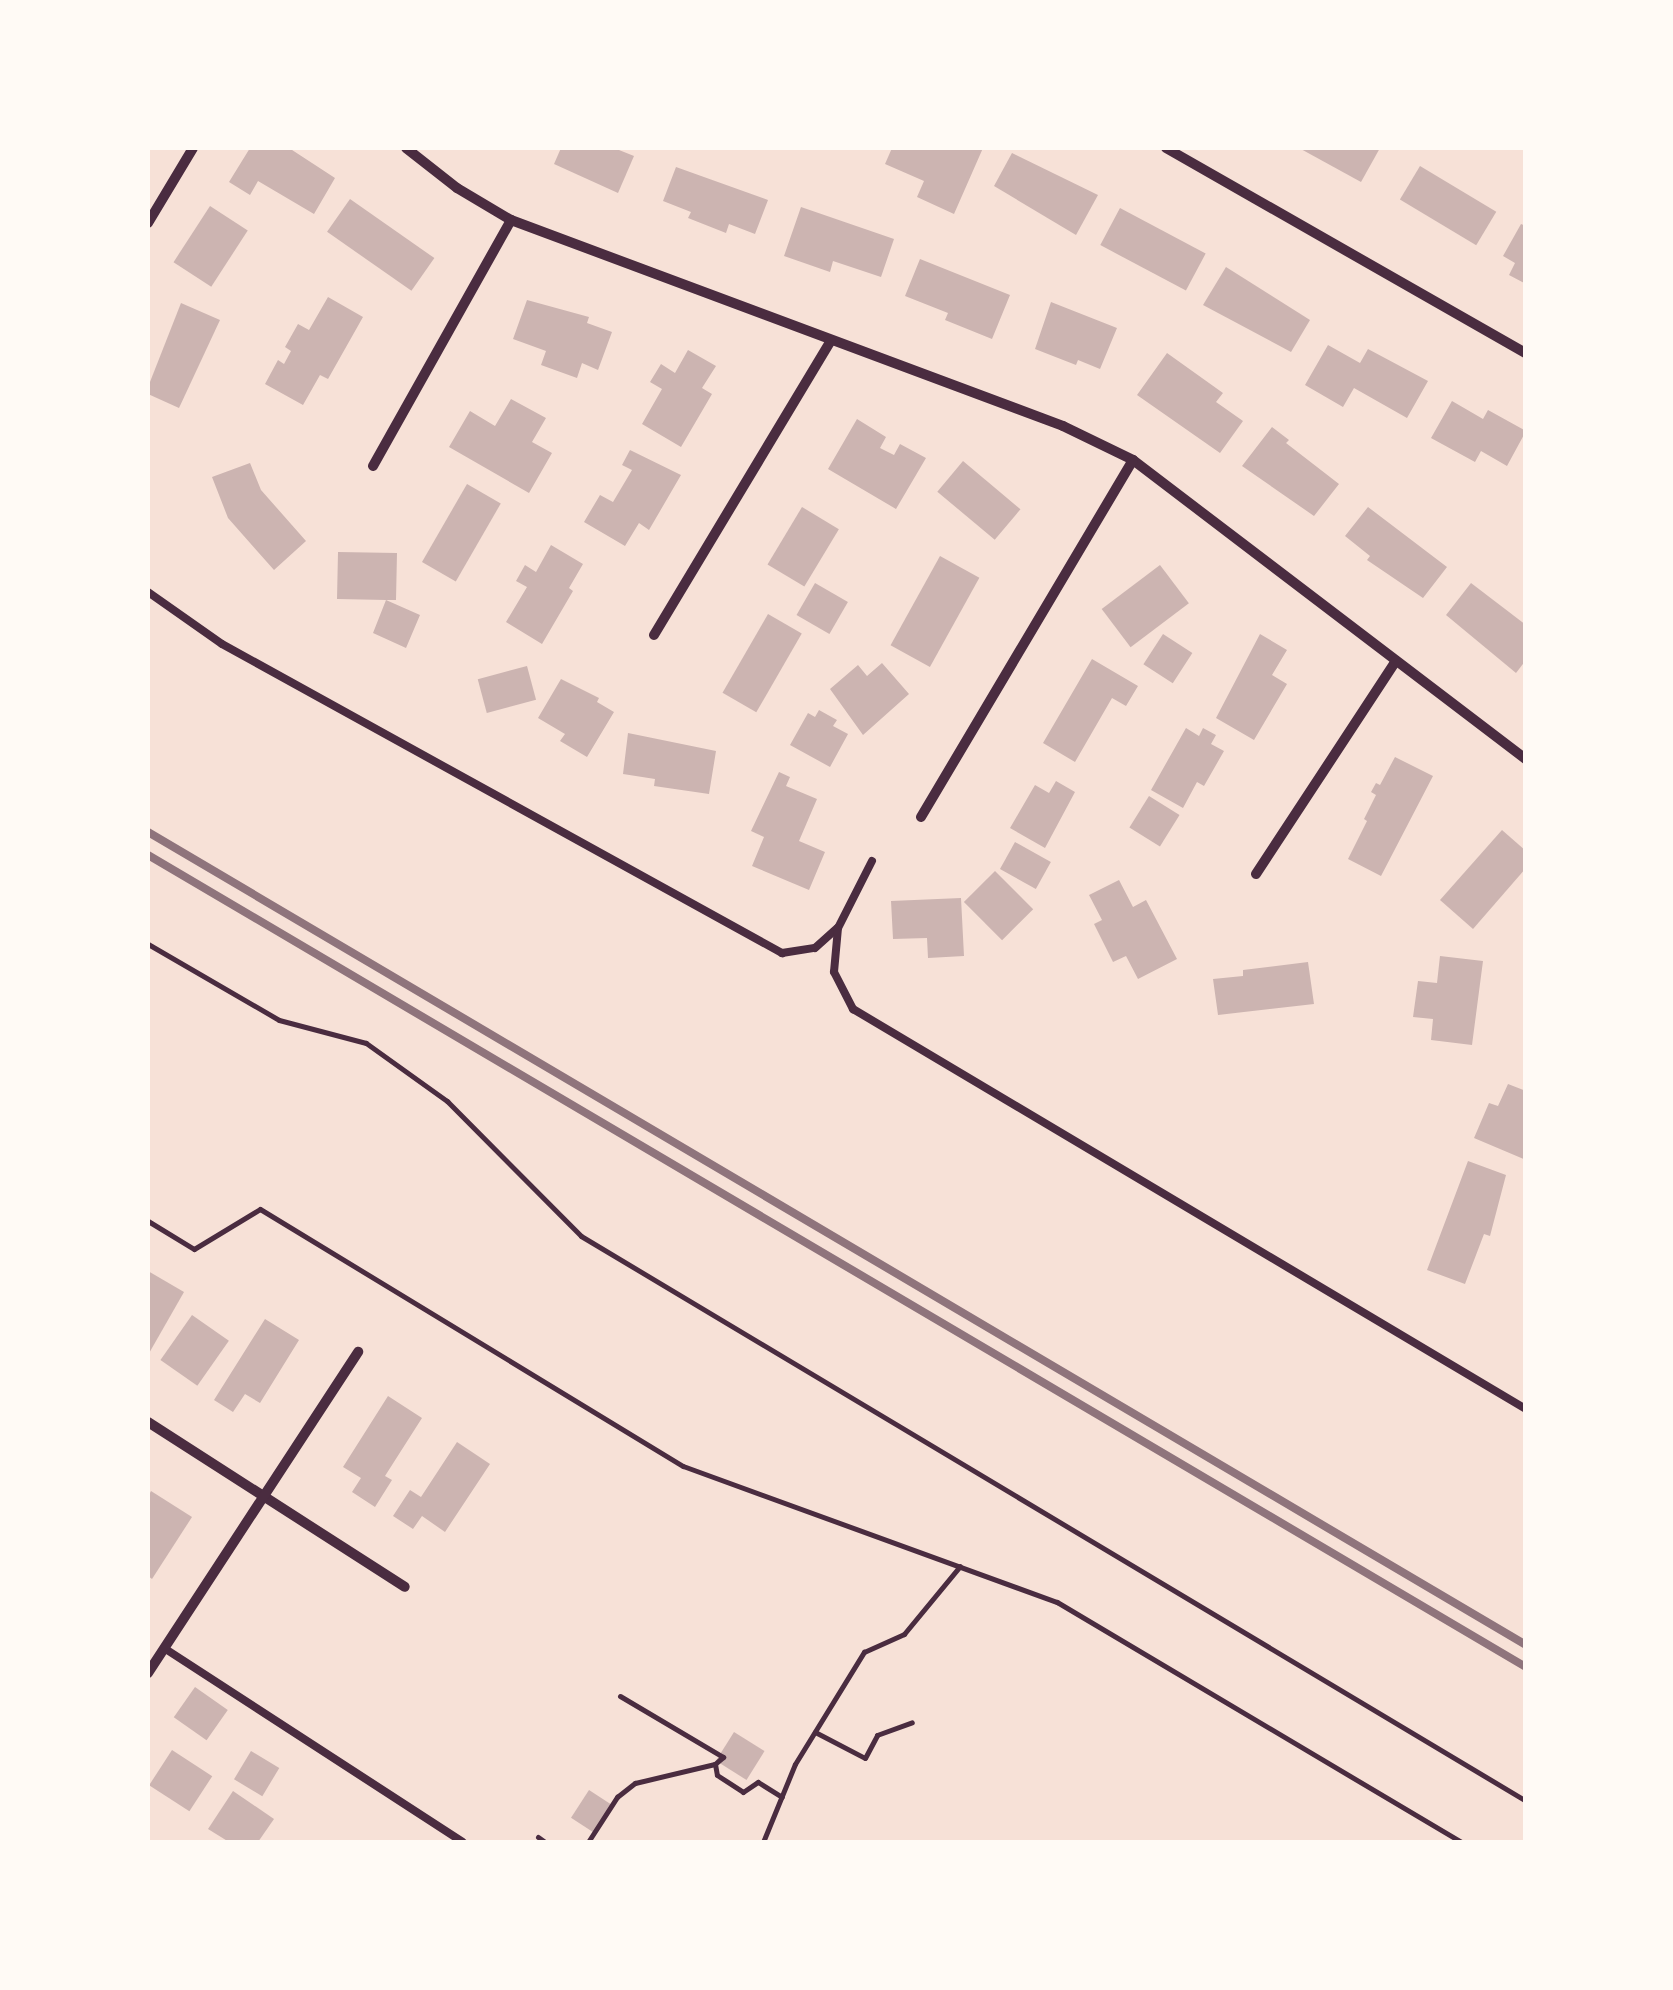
<!DOCTYPE html>
<html>
<head>
<meta charset="utf-8">
<style>
	body { margin:0 }
	#map { position:relative; width:1673px; height:1990px; overflow:hidden; background:#f7e1d7; font-family:"PT Sans Narrow",sans-serif }
	div>[style] { position:absolute }
	.building>* { inset:0; background:#ccb4b1; transform-origin:0 0 }
	.path>* { height:5px; margin:-2.5px; padding:0 2.5px; transform-origin:2.5px; border-radius:2.5px; background:#4a2c40 }
	.service>* { height:8px; margin:-4px; padding:0 4px; transform-origin:4px; border-radius:4px; background:#4a2c40 }
	.minor>* { height:10px; margin:-5px; padding:0 5px; transform-origin:5px; border-radius:5px; background:#4a2c40 }
	.rail>* { height:8px; margin:-4px; padding:0 4px; transform-origin:4px; border-radius:4px; background:#8f747c }
	span { translate:-50% -50%; white-space:nowrap; text-align:center; line-height:1.15; -webkit-text-stroke:10px #fffaf5; paint-order:stroke }
	.frame { position:absolute; inset:0; border:150px solid #fffaf5; pointer-events:none }
</style>
</head>
<body>
<div id="map">
	<div class="building">
		<i style="clip-path:polygon(250px 148px,289px 148px,335px 178px,314px 214px,258px 181px,250px 195px,229px 182px)"></i>
		<i style="clip-path:polygon(561px 148px,614px 148px,634px 156px,618px 193px,554px 164px)"></i>
		<i style="clip-path:polygon(892px 148px,983px 148px,954px 214px,917px 197px,924px 181px,885px 164px)"></i>
		<i style="clip-path:polygon(1299px 148px,1380px 148px,1361px 182px)"></i>
		<i style="clip-path:polygon(1012px 153px,1098px 195px,1076px 235px,994px 186px)"></i>
		<i style="left:1420px;top:166px;width:89px;height:39px;rotate:31deg"></i>
		<i style="clip-path:polygon(676px 167px,768px 200px,755px 234px,729px 224px,726px 233px,688px 218px,691px 212px,663px 201px)"></i>
		<i style="left:350px;top:199px;width:103px;height:40px;rotate:35deg"></i>
		<i style="left:210px;top:206px;width:45px;height:67px;rotate:33deg"></i>
		<i style="clip-path:polygon(801px 207px,894px 239px,881px 277px,833px 261px,830px 272px,784px 256px)"></i>
		<i style="left:1120px;top:208px;width:97px;height:42px;rotate:28deg"></i>
		<i style="clip-path:polygon(1521px 224px,1526px 226px,1526px 284px,1509px 275px,1515px 263px,1503px 256px)"></i>
		<i style="clip-path:polygon(920px 259px,1010px 295px,992px 339px,945px 320px,948px 313px,905px 296px)"></i>
		<i style="clip-path:polygon(1226px 267px,1310px 320px,1291px 352px,1203px 305px)"></i>
		<i style="clip-path:polygon(328px 297px,363px 317px,328px 379px,320px 375px,303px 405px,265px 384px,278px 360px,284px 364px,291px 351px,285px 347px,298px 324px,309px 330px)"></i>
		<i style="clip-path:polygon(527px 300px,589px 317px,587px 323px,612px 332px,598px 370px,582px 363px,577px 378px,541px 365px,546px 351px,513px 339px)"></i>
		<i style="clip-path:polygon(1051px 302px,1117px 328px,1100px 369px,1078px 360px,1076px 365px,1035px 349px)"></i>
		<i style="clip-path:polygon(181px 303px,220px 320px,179px 408px,148px 394px,148px 387px)"></i>
		<i style="clip-path:polygon(1328px 345px,1360px 363px,1368px 349px,1428px 381px,1407px 418px,1354px 388px,1343px 407px,1305px 385px)"></i>
		<i style="clip-path:polygon(688px 350px,716px 366px,702px 388px,712px 394px,681px 447px,642px 424px,662px 389px,650px 382px,661px 364px,675px 373px)"></i>
		<i style="clip-path:polygon(1167px 353px,1223px 393px,1216px 402px,1243px 421px,1220px 453px,1137px 395px)"></i>
		<i style="clip-path:polygon(511px 399px,546px 418px,532px 442px,552px 453px,529px 493px,449px 447px,470px 411px,495px 426px)"></i>
		<i style="clip-path:polygon(1452px 401px,1483px 419px,1488px 410px,1526px 431px,1507px 466px,1481px 451px,1475px 462px,1431px 438px)"></i>
		<i style="clip-path:polygon(857px 419px,886px 437px,880px 448px,894px 455px,900px 444px,926px 458px,896px 509px,828px 469px)"></i>
		<i style="clip-path:polygon(1272px 427px,1289px 440px,1286px 443px,1339px 484px,1314px 516px,1242px 466px)"></i>
		<i style="clip-path:polygon(630px 450px,681px 475px,649px 530px,639px 523px,625px 546px,584px 522px,600px 495px,613px 502px,632px 470px,622px 465px)"></i>
		<i style="left:963px;top:461px;width:75px;height:40px;rotate:40deg"></i>
		<i style="clip-path:polygon(250px 463px,261px 490px,306px 541px,274px 570px,228px 518px,212px 477px)"></i>
		<i style="left:467px;top:484px;width:39px;height:90px;rotate:30deg"></i>
		<i style="left:802px;top:507px;width:43px;height:67px;rotate:31deg"></i>
		<i style="clip-path:polygon(1368px 507px,1447px 567px,1423px 598px,1367px 560px,1370px 556px,1345px 536px)"></i>
		<i style="clip-path:polygon(551px 545px,583px 564px,569px 588px,573px 591px,542px 644px,506px 622px,527px 587px,516px 581px,525px 565px,536px 572px)"></i>
		<i style="clip-path:polygon(338px 552px,397px 553px,396px 600px,386px 600px,420px 615px,406px 648px,373px 633px,386px 600px,337px 599px)"></i>
		<i style="left:940px;top:556px;width:45px;height:102px;rotate:29deg"></i>
		<i style="left:1160px;top:565px;width:48px;height:73px;rotate:53deg"></i>
		<i style="left:815px;top:583px;width:38px;height:37px;rotate:30deg"></i>
		<i style="clip-path:polygon(1471px 583px,1526px 625px,1526px 660px,1516px 673px,1446px 615px)"></i>
		<i style="left:768px;top:614px;width:39px;height:91px;rotate:30deg"></i>
		<i style="left:1163px;top:634px;width:35px;height:36px;rotate:33deg"></i>
		<i style="clip-path:polygon(1260px 634px,1287px 650px,1272px 675px,1287px 684px,1254px 740px,1216px 718px)"></i>
		<i style="clip-path:polygon(1092px 659px,1138px 686px,1126px 706px,1112px 698px,1075px 762px,1043px 743px)"></i>
		<i style="clip-path:polygon(882px 663px,909px 694px,863px 735px,830px 689px,858px 665px,867px 676px)"></i>
		<i style="left:527px;top:666px;width:35px;height:51px;rotate:75deg"></i>
		<i style="clip-path:polygon(561px 679px,599px 698px,597px 702px,614px 712px,587px 757px,560px 741px,565px 734px,538px 718px)"></i>
		<i style="clip-path:polygon(819px 710px,837px 720px,833px 726px,848px 734px,830px 767px,790px 745px,808px 713px,815px 717px)"></i>
		<i style="clip-path:polygon(1186px 728px,1199px 736px,1203px 728px,1216px 735px,1211px 744px,1224px 751px,1204px 786px,1197px 782px,1183px 808px,1151px 790px)"></i>
		<i style="clip-path:polygon(628px 733px,716px 751px,709px 794px,654px 786px,655px 779px,623px 774px)"></i>
		<i style="clip-path:polygon(1395px 757px,1433px 776px,1381px 876px,1348px 859px,1367px 821px,1364px 819px,1376px 795px,1371px 792px,1376px 783px,1380px 785px)"></i>
		<i style="clip-path:polygon(779px 772px,790px 777px,786px 786px,817px 799px,799px 841px,825px 852px,809px 890px,752px 866px,764px 837px,751px 831px)"></i>
		<i style="clip-path:polygon(1056px 781px,1075px 792px,1045px 848px,1010px 828px,1035px 785px,1049px 793px)"></i>
		<i style="left:1149px;top:796px;width:36px;height:37px;rotate:32deg"></i>
		<i style="clip-path:polygon(1502px 830px,1526px 851px,1526px 868px,1473px 929px,1440px 900px)"></i>
		<i style="left:1015px;top:842px;width:41px;height:31px;rotate:29deg"></i>
		<i style="left:995px;top:871px;width:54px;height:44px;rotate:45deg"></i>
		<i style="clip-path:polygon(1119px 880px,1133px 907px,1146px 900px,1177px 959px,1138px 979px,1126px 956px,1113px 962px,1094px 924px,1102px 920px,1089px 895px)"></i>
		<i style="clip-path:polygon(961px 898px,964px 956px,928px 958px,927px 938px,893px 939px,891px 901px)"></i>
		<i style="clip-path:polygon(1440px 956px,1483px 961px,1472px 1045px,1431px 1040px,1433px 1019px,1413px 1017px,1418px 981px,1437px 983px)"></i>
		<i style="clip-path:polygon(1308px 962px,1314px 1004px,1218px 1015px,1213px 979px,1243px 976px,1243px 970px)"></i>
		<i style="clip-path:polygon(1508px 1084px,1526px 1091px,1526px 1160px,1474px 1138px,1489px 1103px,1498px 1106px)"></i>
		<i style="clip-path:polygon(1468px 1161px,1506px 1175px,1490px 1236px,1484px 1234px,1465px 1284px,1427px 1270px)"></i>
		<i style="clip-path:polygon(148px 1271px,184px 1292px,148px 1355px)"></i>
		<i style="left:192px;top:1315px;width:45px;height:55px;rotate:35deg"></i>
		<i style="clip-path:polygon(265px 1319px,299px 1340px,260px 1403px,245px 1394px,233px 1412px,214px 1400px)"></i>
		<i style="clip-path:polygon(388px 1396px,422px 1418px,385px 1476px,392px 1480px,375px 1507px,352px 1492px,361px 1478px,343px 1467px)"></i>
		<i style="clip-path:polygon(457px 1442px,490px 1464px,445px 1532px,422px 1516px,413px 1529px,393px 1516px,410px 1490px,421px 1497px)"></i>
		<i style="clip-path:polygon(151px 1491px,192px 1517px,152px 1579px,148px 1576px,148px 1497px)"></i>
		<i style="left:195px;top:1687px;width:40px;height:37px;rotate:35deg"></i>
		<i style="left:734px;top:1732px;width:36px;height:34px;rotate:32deg"></i>
		<i style="left:172px;top:1750px;width:48px;height:42px;rotate:33deg"></i>
		<i style="left:251px;top:1751px;width:33px;height:33px;rotate:31deg"></i>
		<i style="left:589px;top:1790px;width:27px;height:33px;rotate:33deg"></i>
		<i style="clip-path:polygon(233px 1791px,274px 1819px,258px 1842px,229px 1842px,208px 1829px)"></i>
	</div>
	<div class="path">
		<i style="left:148px;top:944px;width:151px;rotate:30.1deg"></i>
		<i style="left:279px;top:1020px;width:90px;rotate:14.8deg"></i>
		<i style="left:366px;top:1043px;width:100px;rotate:35.6deg"></i>
		<i style="left:447px;top:1101px;width:190px;rotate:45.2deg"></i>
		<i style="left:581px;top:1236px;width:1101px;rotate:30.87deg"></i>
		<i style="left:148px;top:1221px;width:54px;rotate:31.3deg"></i>
		<i style="left:194px;top:1249px;width:77px;rotate:-31.2deg"></i>
		<i style="left:260px;top:1209px;width:495px;rotate:31.3deg"></i>
		<i style="left:683px;top:1466px;width:398px;rotate:20deg"></i>
		<i style="left:1057px;top:1602px;width:471px;rotate:30.7deg"></i>
		<i style="left:620px;top:1696px;width:120px;rotate:30.6deg"></i>
		<i style="left:723px;top:1757px;width:11px;rotate:139deg"></i>
		<i style="left:815px;top:1732px;width:56px;rotate:27.5deg"></i>
		<i style="left:865px;top:1758px;width:26px;rotate:-62deg"></i>
		<i style="left:877px;top:1735px;width:37px;rotate:-20deg"></i>
		<i style="left:538px;top:1837px;width:9px;rotate:36deg"></i>
		<i style="left:588px;top:1842px;width:54px;rotate:-57.2deg"></i>
		<i style="left:617px;top:1797px;width:23px;rotate:-38deg"></i>
		<i style="left:635px;top:1783px;width:82px;rotate:-13.4deg"></i>
		<i style="left:715px;top:1764px;width:11px;rotate:80deg"></i>
		<i style="left:717px;top:1775px;width:31px;rotate:33deg"></i>
		<i style="left:743px;top:1792px;width:18px;rotate:-34deg"></i>
		<i style="left:758px;top:1782px;width:28px;rotate:32deg"></i>
		<i style="left:763px;top:1842px;width:84px;rotate:-67.7deg"></i>
		<i style="left:795px;top:1764px;width:132px;rotate:-58.4deg"></i>
		<i style="left:864px;top:1652px;width:44px;rotate:-24.2deg"></i>
		<i style="left:904px;top:1634px;width:88px;rotate:-50.5deg"></i>
	</div>
	<div class="service">
		<i style="left:148px;top:592px;width:90px;rotate:35.1deg"></i>
		<i style="left:222px;top:644px;width:640px;rotate:28.89deg"></i>
		<i style="left:782px;top:953px;width:33px;rotate:-9deg"></i>
		<i style="left:815px;top:948px;width:30px;rotate:-42deg"></i>
		<i style="left:872px;top:861px;width:75px;rotate:116.9deg"></i>
		<i style="left:838px;top:928px;width:44px;rotate:95.2deg"></i>
		<i style="left:834px;top:972px;width:42px;rotate:62.8deg"></i>
		<i style="left:853px;top:1009px;width:783px;rotate:30.73deg"></i>
		<i style="left:164px;top:1648px;width:356px;rotate:33deg"></i>
	</div>
	<div class="minor">
		<i style="left:406px;top:148px;width:65px;rotate:38.1deg"></i>
		<i style="left:457px;top:188px;width:63px;rotate:30.7deg"></i>
		<i style="left:511px;top:220px;width:589px;rotate:20.46deg"></i>
		<i style="left:1063px;top:426px;width:78px;rotate:25.9deg"></i>
		<i style="left:1133px;top:460px;width:494px;rotate:37.3deg"></i>
		<i style="left:1166px;top:148px;width:414px;rotate:29.7deg"></i>
		<i style="left:148px;top:223px;width:87px;rotate:-59deg"></i>
		<i style="left:373px;top:466px;width:282px;rotate:-60.7deg"></i>
		<i style="left:654px;top:635px;width:343px;rotate:-59deg"></i>
		<i style="left:921px;top:817px;width:415px;rotate:-59.3deg"></i>
		<i style="left:1256px;top:874px;width:255px;rotate:-56.7deg"></i>
		<i style="left:148px;top:1422px;width:305px;rotate:32.7deg"></i>
		<i style="left:148px;top:1673px;width:384px;rotate:-56.8deg"></i>
	</div>
	<div class="rail">
		<i style="left:148px;top:832px;width:1600px;rotate:30.54deg"></i>
		<i style="left:148px;top:855px;width:1599px;rotate:30.51deg"></i>
	</div>
	<div class="frame"></div>
</div>
</body>
</html>
